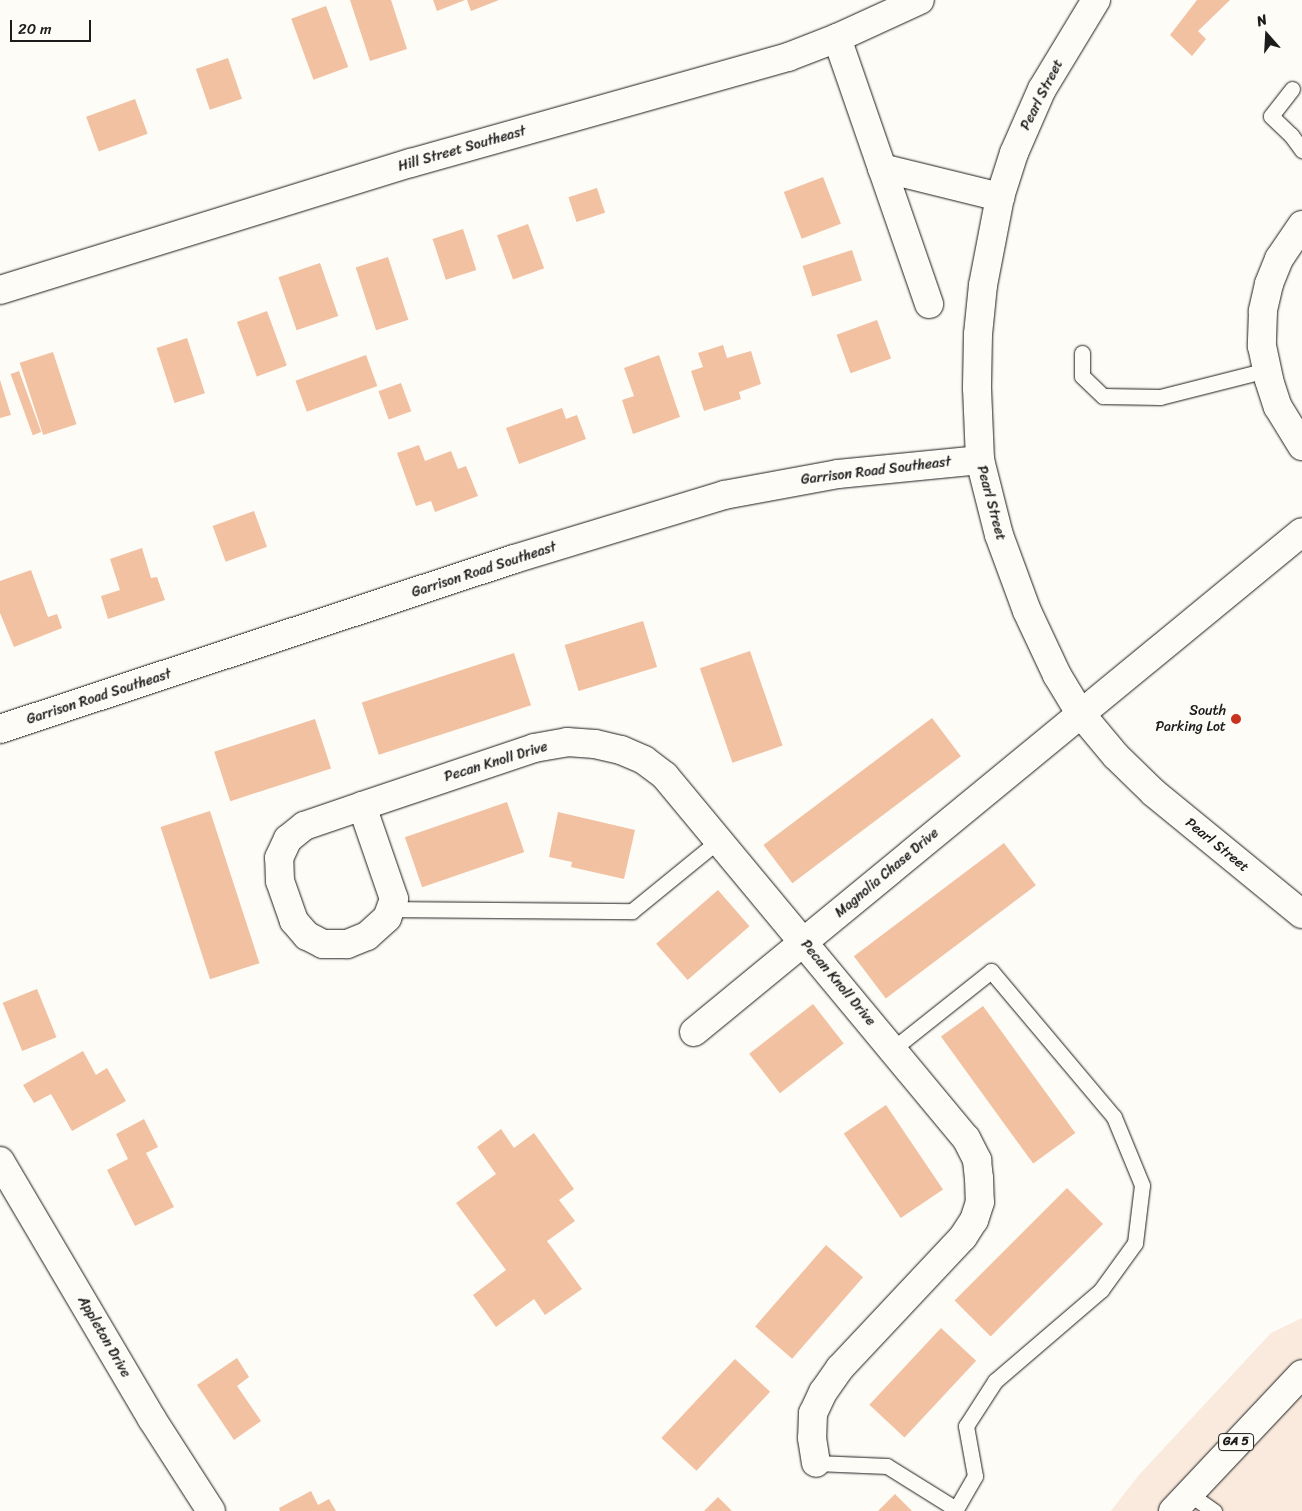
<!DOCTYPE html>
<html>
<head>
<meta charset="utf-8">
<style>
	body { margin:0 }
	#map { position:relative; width:1302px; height:1511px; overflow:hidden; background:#fdfcf7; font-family:Sriracha,sans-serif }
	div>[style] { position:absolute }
	.built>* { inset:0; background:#f9eadd }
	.building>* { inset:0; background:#f1c1a1; transform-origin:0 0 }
	.roads { filter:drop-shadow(0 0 1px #1c1c1c) drop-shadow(0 0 1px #1c1c1c) }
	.lane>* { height:15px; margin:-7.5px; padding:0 7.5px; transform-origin:7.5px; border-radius:7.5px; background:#fdfcf7 }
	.street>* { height:28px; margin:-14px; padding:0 14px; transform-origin:14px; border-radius:14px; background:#fdfcf7 }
	.secondary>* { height:28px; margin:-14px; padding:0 14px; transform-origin:14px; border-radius:14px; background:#fdfcf7 }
	.primary>* { height:28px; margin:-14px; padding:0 14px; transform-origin:14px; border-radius:14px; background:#fdfcf7 }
	.dots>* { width:14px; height:14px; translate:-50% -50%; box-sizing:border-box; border:2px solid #fdfcf7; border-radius:50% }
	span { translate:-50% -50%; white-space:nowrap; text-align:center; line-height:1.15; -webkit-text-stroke:5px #fdfcf7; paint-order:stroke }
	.shield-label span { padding:1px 4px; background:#fdfcf7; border:1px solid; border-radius:4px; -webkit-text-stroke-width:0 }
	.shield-label { font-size:12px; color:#1c1c1c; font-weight:700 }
	.street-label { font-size:14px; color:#1c1c1c }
	.poi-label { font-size:14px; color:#1c1c1c }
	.right { translate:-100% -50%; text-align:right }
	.north { position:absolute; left:1242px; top:10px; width:50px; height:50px; -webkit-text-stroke:4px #fdfcf7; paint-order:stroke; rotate:341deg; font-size:14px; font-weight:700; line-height:20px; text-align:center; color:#1c1c1c }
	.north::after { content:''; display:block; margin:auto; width:18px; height:22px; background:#1c1c1c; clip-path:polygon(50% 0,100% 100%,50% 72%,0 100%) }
	.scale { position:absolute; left:10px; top:20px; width:81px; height:22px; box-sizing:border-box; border:2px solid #1c1c1c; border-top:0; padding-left:6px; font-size:15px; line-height:18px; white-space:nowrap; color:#1c1c1c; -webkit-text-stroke:4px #fdfcf7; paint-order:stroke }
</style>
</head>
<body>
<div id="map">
	<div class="built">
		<i style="clip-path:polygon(1302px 1318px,1302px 1511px,1111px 1511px,1138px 1476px,1271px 1333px)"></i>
	</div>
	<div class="building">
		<i style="clip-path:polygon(350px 0,391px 0,407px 49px,370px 61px)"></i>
		<i style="clip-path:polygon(433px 0,465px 0,437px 11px)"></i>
		<i style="clip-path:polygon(467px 0,499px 0,471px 11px)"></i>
		<i style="clip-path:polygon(1197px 0,1230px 0,1198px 31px,1206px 39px,1192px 56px,1170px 35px)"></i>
		<i style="left:326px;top:6px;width:65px;height:37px;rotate:70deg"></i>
		<i style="left:228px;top:58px;width:43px;height:34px;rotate:71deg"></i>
		<i style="left:135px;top:99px;width:37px;height:52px;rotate:70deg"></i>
		<i style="left:823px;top:177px;width:50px;height:42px;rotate:69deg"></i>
		<i style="left:597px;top:188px;width:26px;height:30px;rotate:72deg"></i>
		<i style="left:528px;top:224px;width:47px;height:33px;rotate:70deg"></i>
		<i style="left:463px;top:229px;width:43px;height:32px;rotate:72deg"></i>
		<i style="left:852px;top:250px;width:32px;height:52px;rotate:72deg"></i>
		<i style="left:388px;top:257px;width:66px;height:34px;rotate:72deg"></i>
		<i style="left:320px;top:263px;width:56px;height:44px;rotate:71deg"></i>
		<i style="left:267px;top:311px;width:58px;height:32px;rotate:70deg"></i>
		<i style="left:877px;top:320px;width:41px;height:43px;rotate:70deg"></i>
		<i style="left:187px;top:338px;width:58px;height:32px;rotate:72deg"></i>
		<i style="clip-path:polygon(723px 345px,727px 358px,751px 351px,761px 384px,739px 392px,741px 399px,704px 411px,691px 371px,703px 367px,698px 353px)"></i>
		<i style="left:53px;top:352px;width:76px;height:35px;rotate:72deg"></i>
		<i style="left:366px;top:355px;width:33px;height:75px;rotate:70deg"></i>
		<i style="clip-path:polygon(659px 355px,680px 417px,633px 434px,622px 400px,634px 396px,624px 368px)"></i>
		<i style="left:19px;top:371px;width:65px;height:9px;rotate:70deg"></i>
		<i style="clip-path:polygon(0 380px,11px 415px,0 418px)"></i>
		<i style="left:401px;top:383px;width:30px;height:24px;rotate:70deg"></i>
		<i style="clip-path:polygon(562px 408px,566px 419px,577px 415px,586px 439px,519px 464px,506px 428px)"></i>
		<i style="clip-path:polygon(419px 445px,425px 461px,451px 451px,458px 469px,466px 466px,478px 496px,435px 512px,431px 501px,416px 506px,397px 453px)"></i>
		<i style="left:254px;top:511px;width:38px;height:44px;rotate:70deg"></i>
		<i style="clip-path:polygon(142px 548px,151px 578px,157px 577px,165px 600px,108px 619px,101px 596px,120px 590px,110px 559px)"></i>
		<i style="clip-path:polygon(31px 570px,48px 617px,57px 614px,62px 628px,14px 647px,0 613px,0 581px)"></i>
		<i style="left:643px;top:621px;width:48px;height:82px;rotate:73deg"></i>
		<i style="left:750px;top:651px;width:100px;height:53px;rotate:71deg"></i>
		<i style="left:514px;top:653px;width:55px;height:160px;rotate:72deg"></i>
		<i style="left:932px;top:718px;width:48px;height:211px;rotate:53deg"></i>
		<i style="left:315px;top:719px;width:52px;height:106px;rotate:72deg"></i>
		<i style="left:507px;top:802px;width:53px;height:108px;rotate:71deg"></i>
		<i style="left:210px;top:811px;width:160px;height:52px;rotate:72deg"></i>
		<i style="clip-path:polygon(558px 812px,635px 830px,624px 879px,571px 867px,572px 862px,549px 857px)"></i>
		<i style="left:1004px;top:843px;width:53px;height:188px;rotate:53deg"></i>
		<i style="left:718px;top:890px;width:48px;height:82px;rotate:49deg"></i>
		<i style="left:37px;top:989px;width:52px;height:37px;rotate:68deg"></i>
		<i style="left:813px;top:1004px;width:50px;height:81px;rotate:52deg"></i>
		<i style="left:983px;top:1006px;width:157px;height:52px;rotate:54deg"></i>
		<i style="clip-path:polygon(83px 1051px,96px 1075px,107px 1068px,126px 1101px,72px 1131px,51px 1094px,34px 1103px,23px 1085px)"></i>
		<i style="left:886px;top:1105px;width:102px;height:51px;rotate:56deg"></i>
		<i style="clip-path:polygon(144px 1119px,158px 1147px,146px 1153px,174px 1207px,135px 1226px,107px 1170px,128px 1159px,116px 1134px)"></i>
		<i style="clip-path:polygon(501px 1129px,514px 1148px,534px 1133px,574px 1189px,559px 1200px,575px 1221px,547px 1241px,582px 1289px,545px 1315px,534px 1299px,496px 1327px,473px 1295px,506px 1270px,456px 1203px,496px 1174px,477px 1147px)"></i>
		<i style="left:1067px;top:1188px;width:51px;height:159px;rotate:45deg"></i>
		<i style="left:826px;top:1245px;width:49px;height:108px;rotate:41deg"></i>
		<i style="left:941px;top:1328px;width:48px;height:105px;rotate:43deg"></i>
		<i style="clip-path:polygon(237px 1358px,249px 1377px,237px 1386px,261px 1421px,234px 1440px,197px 1385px)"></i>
		<i style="left:735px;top:1359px;width:48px;height:108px;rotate:43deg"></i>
		<i style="clip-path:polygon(311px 1491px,318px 1505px,329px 1499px,336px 1511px,280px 1511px,279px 1508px)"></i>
		<i style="clip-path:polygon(895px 1494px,912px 1511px,878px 1511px)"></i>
		<i style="clip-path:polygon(718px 1497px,732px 1511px,704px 1511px)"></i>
	</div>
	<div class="roads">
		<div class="lane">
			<i style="left:1292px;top:89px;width:34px;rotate:128deg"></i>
			<i style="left:1271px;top:116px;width:28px;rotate:44deg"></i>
			<i style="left:1291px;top:135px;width:19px;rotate:54deg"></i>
			<i style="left:1082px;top:353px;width:23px;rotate:90deg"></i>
			<i style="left:1082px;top:376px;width:29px;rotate:44deg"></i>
			<i style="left:1103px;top:396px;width:57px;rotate:1deg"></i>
			<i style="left:1160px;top:397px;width:110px;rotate:-14.2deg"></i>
			<i style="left:390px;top:909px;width:242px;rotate:0.5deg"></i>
			<i style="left:632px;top:911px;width:112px;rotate:-39.2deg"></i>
			<i style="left:816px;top:1463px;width:71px;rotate:2.4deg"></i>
			<i style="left:887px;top:1466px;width:81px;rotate:31.9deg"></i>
			<i style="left:956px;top:1509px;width:38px;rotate:-60deg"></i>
			<i style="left:975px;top:1476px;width:51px;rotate:-100.2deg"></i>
			<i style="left:966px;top:1426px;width:54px;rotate:-57.2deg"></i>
			<i style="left:995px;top:1381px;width:140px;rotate:-40.6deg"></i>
			<i style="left:1101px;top:1290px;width:58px;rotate:-54.1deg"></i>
			<i style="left:1135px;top:1243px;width:58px;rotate:-83.1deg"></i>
			<i style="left:1142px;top:1185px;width:74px;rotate:-112.4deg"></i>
			<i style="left:1114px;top:1117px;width:191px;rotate:-130.1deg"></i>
			<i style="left:991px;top:971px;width:125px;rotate:141.5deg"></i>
			<i style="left:1188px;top:1493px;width:32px;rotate:35deg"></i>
		</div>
		<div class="street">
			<i style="left:837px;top:38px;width:138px;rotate:70.9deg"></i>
			<i style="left:882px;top:168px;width:122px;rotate:13.8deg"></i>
			<i style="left:882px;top:168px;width:144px;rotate:70.9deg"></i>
			<i style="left:1302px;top:225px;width:41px;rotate:124.1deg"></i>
			<i style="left:1279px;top:259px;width:27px;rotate:112deg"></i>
			<i style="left:1269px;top:284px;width:28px;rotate:103deg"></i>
			<i style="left:1263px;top:311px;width:35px;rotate:92deg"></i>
			<i style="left:1262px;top:346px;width:35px;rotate:78deg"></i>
			<i style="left:1269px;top:380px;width:28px;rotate:72deg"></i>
			<i style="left:1278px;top:407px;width:46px;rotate:58.4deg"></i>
			<i style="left:0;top:290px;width:430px;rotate:-17.2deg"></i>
			<i style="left:411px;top:163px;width:392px;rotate:-15.7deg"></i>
			<i style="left:788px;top:57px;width:53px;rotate:-21.2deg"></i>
			<i style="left:837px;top:38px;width:91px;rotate:-24.6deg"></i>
			<i style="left:0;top:729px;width:541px;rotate:-18.3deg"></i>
			<i style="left:514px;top:559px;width:220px;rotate:-16.9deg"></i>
			<i style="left:724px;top:495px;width:116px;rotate:-10.4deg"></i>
			<i style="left:838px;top:474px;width:143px;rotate:-5.6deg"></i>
			<i style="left:362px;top:806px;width:98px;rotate:71deg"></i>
			<i style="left:394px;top:899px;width:20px;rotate:110deg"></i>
			<i style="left:387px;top:918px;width:27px;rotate:138deg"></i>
			<i style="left:367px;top:936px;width:22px;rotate:158deg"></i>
			<i style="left:347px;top:944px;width:24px;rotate:180deg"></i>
			<i style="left:323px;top:944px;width:18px;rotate:-153deg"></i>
			<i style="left:307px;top:936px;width:20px;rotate:-131deg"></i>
			<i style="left:294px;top:921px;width:42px;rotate:-109.3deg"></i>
			<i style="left:280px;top:881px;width:23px;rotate:-92deg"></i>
			<i style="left:279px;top:858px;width:21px;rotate:-65deg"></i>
			<i style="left:288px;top:839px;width:21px;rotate:-39deg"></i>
			<i style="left:304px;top:826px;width:61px;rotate:-19deg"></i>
			<i style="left:362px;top:806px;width:182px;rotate:-18.6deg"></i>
			<i style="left:534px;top:748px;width:34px;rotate:-10deg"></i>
			<i style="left:567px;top:742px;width:28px;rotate:4deg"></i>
			<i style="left:595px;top:744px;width:27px;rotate:13deg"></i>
			<i style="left:621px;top:750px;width:25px;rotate:23deg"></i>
			<i style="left:644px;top:760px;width:26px;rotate:37deg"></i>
			<i style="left:665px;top:776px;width:471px;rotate:50.3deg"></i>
			<i style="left:966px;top:1138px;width:25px;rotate:63deg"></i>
			<i style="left:977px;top:1160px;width:18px;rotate:84deg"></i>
			<i style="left:979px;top:1178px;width:24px;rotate:88deg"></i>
			<i style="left:980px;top:1202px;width:19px;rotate:108deg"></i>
			<i style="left:974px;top:1220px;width:20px;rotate:123deg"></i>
			<i style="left:963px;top:1237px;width:180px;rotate:133.2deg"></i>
			<i style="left:840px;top:1368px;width:29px;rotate:125deg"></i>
			<i style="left:823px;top:1392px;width:23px;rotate:115deg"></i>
			<i style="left:813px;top:1413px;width:25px;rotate:92deg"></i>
			<i style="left:812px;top:1438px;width:25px;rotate:81deg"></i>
			<i style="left:694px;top:1032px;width:787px;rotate:-39.43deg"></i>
			<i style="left:0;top:1161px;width:299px;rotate:59.5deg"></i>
			<i style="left:152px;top:1419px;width:109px;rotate:57.3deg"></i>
		</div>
		<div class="secondary">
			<i style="left:1096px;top:0;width:104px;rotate:121.2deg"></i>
			<i style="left:1042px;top:89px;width:70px;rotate:113.6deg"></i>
			<i style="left:1014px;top:153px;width:46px;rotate:107.7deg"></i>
			<i style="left:1000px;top:197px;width:90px;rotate:100.9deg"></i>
			<i style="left:983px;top:285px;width:49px;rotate:95.8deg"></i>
			<i style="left:978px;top:334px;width:54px;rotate:91.1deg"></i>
			<i style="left:977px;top:388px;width:72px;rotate:87.6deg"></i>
			<i style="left:980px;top:460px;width:77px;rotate:75.8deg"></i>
			<i style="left:999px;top:535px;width:81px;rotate:69.8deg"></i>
			<i style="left:1027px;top:611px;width:71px;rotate:64.9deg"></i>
			<i style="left:1057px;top:675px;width:44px;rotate:58.8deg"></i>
			<i style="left:1080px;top:713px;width:56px;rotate:50.1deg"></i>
			<i style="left:1116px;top:756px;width:53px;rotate:44.2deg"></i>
			<i style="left:1154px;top:793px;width:191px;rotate:39.3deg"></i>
		</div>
		<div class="primary">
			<i style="left:1173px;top:1511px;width:188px;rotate:-46.7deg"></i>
		</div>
	</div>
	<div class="dots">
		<i style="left:1236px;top:719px;background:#c8321e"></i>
	</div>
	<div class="shield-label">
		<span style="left:1236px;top:1442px">GA 5</span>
	</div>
	<div class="street-label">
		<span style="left:1042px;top:95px;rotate:-63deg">Pearl Street</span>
		<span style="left:462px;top:149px;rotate:-16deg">Hill Street Southeast</span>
		<span style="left:876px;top:471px;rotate:-7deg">Garrison Road Southeast</span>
		<span style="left:991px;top:503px;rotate:75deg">Pearl Street</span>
		<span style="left:484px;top:570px;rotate:-18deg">Garrison Road Southeast</span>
		<span style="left:99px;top:697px;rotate:-18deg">Garrison Road Southeast</span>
		<span style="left:496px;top:762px;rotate:-17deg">Pecan Knoll Drive</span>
		<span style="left:1217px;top:845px;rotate:39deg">Pearl Street</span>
		<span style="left:887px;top:873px;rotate:-40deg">Magnolia Chase Drive</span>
		<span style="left:838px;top:983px;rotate:50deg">Pecan Knoll Drive</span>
		<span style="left:104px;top:1337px;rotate:60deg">Appleton Drive</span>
	</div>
	<div class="poi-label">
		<span class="right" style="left:1226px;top:719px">South<br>Parking Lot</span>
	</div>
	<div class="north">N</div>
	<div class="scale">20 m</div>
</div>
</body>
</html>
